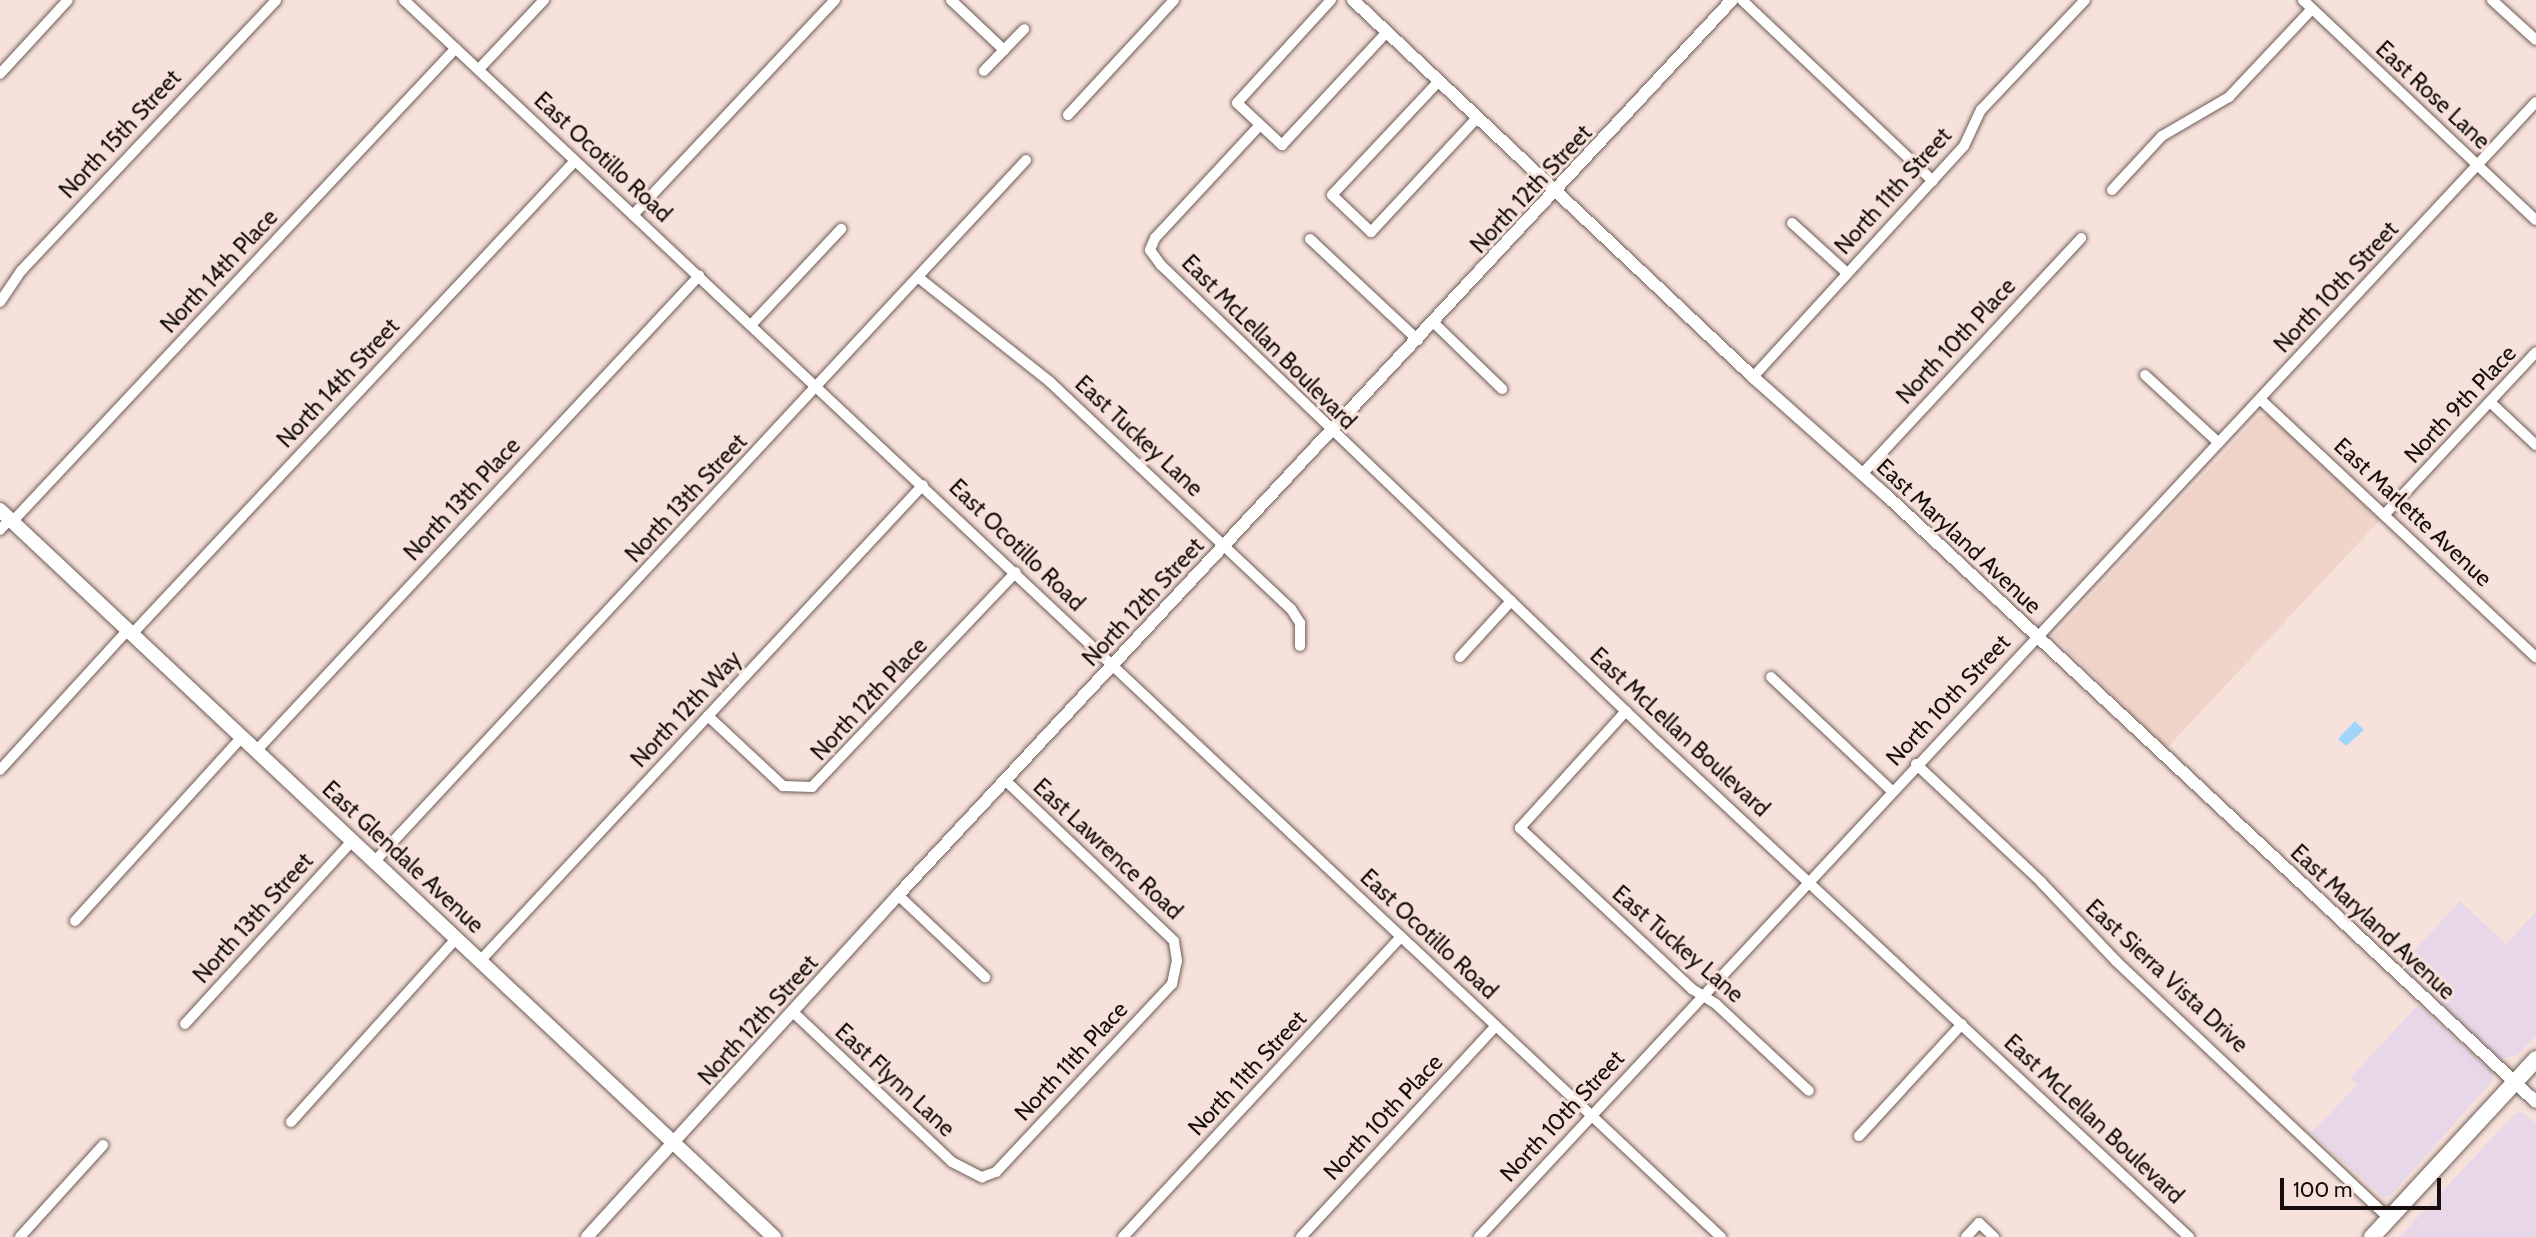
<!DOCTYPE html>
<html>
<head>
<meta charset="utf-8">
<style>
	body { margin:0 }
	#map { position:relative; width:2536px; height:1237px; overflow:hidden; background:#f7e2db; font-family:Cabin,sans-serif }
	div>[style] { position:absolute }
	.commercial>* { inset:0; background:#e8d7e9 }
	.built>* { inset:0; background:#f0d4c9 }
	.water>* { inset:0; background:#9fd5fb }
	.roads { filter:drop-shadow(0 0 2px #6e5c56) drop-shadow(0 0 2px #6e5c56) }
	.minor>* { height:10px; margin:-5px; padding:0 5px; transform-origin:5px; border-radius:5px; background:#fff }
	.tertiary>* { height:12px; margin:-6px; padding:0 6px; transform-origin:6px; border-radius:6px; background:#fff }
	.secondary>* { height:14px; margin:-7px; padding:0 7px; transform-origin:7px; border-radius:7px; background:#fff }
	.primary>* { height:16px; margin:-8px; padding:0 8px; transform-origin:8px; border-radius:8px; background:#fff }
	span { translate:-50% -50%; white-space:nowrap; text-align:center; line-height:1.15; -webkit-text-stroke:6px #f7e2db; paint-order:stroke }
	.street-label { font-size:23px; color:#150e0c }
	.scale { position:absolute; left:2280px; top:1178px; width:161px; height:32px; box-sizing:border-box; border:4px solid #150e0c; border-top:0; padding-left:9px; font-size:21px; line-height:24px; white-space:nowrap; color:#150e0c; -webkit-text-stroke:5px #f7e2db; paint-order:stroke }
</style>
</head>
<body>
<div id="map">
	<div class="commercial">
		<i style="clip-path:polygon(2460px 901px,2506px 944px,2536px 912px,2536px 1036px,2518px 1055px,2501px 1059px,2401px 965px)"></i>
		<i style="clip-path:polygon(2418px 1005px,2492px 1072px,2494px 1079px,2391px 1195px,2384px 1198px,2311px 1133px,2357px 1085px,2350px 1078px)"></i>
		<i style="clip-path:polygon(2516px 1113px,2524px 1113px,2536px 1124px,2536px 1237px,2399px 1237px)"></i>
	</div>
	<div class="built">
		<i style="clip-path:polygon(2268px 415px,2380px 520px,2167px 748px,2053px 636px,2258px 417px)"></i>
	</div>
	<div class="water">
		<i style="clip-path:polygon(2355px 721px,2364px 730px,2346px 746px,2338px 739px)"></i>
	</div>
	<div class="roads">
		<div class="minor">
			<i style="left:404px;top:0;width:1807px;rotate:43.21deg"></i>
			<i style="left:951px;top:0;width:73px;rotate:43.3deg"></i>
			<i style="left:1004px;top:50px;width:29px;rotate:134deg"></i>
			<i style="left:1331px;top:0;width:139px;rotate:132.4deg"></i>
			<i style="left:1237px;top:103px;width:62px;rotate:43deg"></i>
			<i style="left:1282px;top:145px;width:154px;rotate:-47.1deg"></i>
			<i style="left:1742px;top:0;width:263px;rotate:43.5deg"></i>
			<i style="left:2303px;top:0;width:320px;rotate:43.4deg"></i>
			<i style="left:2492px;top:0;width:59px;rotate:42.3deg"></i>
			<i style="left:1004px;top:50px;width:29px;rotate:-46deg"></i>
			<i style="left:479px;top:69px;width:95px;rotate:-46.7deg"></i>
			<i style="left:0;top:74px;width:100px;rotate:-47.4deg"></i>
			<i style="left:1439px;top:81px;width:156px;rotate:133.2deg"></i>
			<i style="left:1332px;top:195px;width:54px;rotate:43.5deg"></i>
			<i style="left:1371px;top:232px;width:157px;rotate:-47.1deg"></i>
			<i style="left:1068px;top:115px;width:156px;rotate:-47.3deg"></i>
			<i style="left:1260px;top:125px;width:154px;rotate:132.9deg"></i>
			<i style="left:1155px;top:238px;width:13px;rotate:113deg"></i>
			<i style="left:1150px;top:250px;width:19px;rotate:54deg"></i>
			<i style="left:1161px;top:265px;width:690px;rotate:43.83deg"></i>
			<i style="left:1659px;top:743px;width:725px;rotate:42.99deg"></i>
			<i style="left:2112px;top:190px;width:74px;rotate:-47.2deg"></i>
			<i style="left:2162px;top:136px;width:78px;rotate:-30.2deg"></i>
			<i style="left:2229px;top:97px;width:121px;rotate:-46.7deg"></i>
			<i style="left:633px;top:215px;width:295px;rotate:-46.8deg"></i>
			<i style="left:1792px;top:223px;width:74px;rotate:42.3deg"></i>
			<i style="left:1310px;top:239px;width:148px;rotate:43.1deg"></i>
			<i style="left:919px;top:278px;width:167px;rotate:38.4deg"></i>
			<i style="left:1050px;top:382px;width:331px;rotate:43.3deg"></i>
			<i style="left:1291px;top:609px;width:17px;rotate:57deg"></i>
			<i style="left:1300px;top:623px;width:23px;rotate:90deg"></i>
			<i style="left:0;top:302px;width:37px;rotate:-56deg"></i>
			<i style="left:21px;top:271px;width:372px;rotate:-46.7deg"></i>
			<i style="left:1434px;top:323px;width:95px;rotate:44.1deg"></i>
			<i style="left:751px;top:325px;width:132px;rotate:-46.8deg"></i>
			<i style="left:2145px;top:375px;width:100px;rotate:42.6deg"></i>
			<i style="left:1753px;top:377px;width:313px;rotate:-47.6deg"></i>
			<i style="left:1964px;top:146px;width:40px;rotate:-65deg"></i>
			<i style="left:1981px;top:110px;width:151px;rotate:-46.6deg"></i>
			<i style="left:2260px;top:399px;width:378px;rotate:43.1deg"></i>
			<i style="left:2490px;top:402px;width:63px;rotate:43.1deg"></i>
			<i style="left:1862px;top:474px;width:322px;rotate:-47.1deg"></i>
			<i style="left:2385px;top:514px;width:221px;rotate:-47deg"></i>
			<i style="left:12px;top:522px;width:649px;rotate:-46.87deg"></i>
			<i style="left:0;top:530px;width:15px;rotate:-48deg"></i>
			<i style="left:132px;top:634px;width:648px;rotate:-46.88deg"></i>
			<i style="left:1460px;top:657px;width:76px;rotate:-47.7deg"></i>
			<i style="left:1771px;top:677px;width:166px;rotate:43.3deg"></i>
			<i style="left:1626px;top:711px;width:158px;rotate:132.2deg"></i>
			<i style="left:1520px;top:828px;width:236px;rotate:43.1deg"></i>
			<i style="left:1692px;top:989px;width:28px;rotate:32deg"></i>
			<i style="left:1716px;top:1004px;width:127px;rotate:43.1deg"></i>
			<i style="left:708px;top:716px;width:103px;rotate:43deg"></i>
			<i style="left:783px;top:786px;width:29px;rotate:2deg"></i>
			<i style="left:812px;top:787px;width:296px;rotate:-46.5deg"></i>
			<i style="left:256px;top:751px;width:650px;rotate:-47deg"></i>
			<i style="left:1916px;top:764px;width:172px;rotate:43.3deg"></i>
			<i style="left:2041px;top:882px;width:109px;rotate:46.5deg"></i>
			<i style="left:2116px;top:961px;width:376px;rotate:43.3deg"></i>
			<i style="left:0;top:770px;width:190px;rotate:-47.6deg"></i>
			<i style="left:374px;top:862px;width:958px;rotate:-47.11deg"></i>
			<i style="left:898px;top:895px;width:120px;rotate:43.3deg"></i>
			<i style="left:75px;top:921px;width:247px;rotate:-47.8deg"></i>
			<i style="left:480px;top:961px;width:650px;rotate:-47.06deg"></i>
			<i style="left:794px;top:1013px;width:217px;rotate:43.3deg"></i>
			<i style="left:952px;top:1162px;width:34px;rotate:27deg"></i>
			<i style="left:982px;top:1177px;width:15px;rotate:-20deg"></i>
			<i style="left:996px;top:1172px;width:258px;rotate:-46.9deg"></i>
			<i style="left:1172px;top:984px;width:24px;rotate:-78deg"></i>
			<i style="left:1177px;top:961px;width:20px;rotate:-99deg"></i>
			<i style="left:1174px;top:941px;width:233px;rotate:-136.4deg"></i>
			<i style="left:185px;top:1024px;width:248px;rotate:-47.6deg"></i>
			<i style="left:291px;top:1122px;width:246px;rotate:-48deg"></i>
			<i style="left:1859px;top:1136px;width:152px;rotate:-47.4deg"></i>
			<i style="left:20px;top:1237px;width:124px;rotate:-47.9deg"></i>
			<i style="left:1123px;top:1237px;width:409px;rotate:-47.2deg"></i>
			<i style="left:1301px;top:1237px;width:287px;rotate:-47.3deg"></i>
			<i style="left:1479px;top:1237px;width:1551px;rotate:-47.04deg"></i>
			<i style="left:1966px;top:1237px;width:19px;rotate:-47deg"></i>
			<i style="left:1979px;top:1223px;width:21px;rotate:43deg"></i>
		</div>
		<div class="tertiary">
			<i style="left:1353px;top:0;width:550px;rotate:43.3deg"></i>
			<i style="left:1753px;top:377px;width:178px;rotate:41.6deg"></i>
			<i style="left:1886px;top:495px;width:889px;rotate:43.04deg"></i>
			<i style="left:587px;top:1237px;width:462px;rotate:-47.7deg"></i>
			<i style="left:898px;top:895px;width:1223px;rotate:-47.02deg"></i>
		</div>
		<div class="secondary">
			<i style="left:0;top:510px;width:1062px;rotate:43.21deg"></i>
		</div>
		<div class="primary">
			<i style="left:2372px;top:1237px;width:242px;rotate:-47.3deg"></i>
		</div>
	</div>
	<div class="street-label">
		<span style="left:2433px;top:95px;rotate:43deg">East Rose Lane</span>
		<span style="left:120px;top:134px;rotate:-47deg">North 15th Street</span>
		<span style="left:603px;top:157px;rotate:43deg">East Ocotillo Road</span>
		<span style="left:1531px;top:189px;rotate:-47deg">North 12th Street</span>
		<span style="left:1893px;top:191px;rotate:-48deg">North 11th Street</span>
		<span style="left:219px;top:271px;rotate:-47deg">North 14th Place</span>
		<span style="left:2336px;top:287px;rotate:-47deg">North 10th Street</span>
		<span style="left:1956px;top:341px;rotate:-47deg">North 10th Place</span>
		<span style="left:1269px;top:342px;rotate:45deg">East McLellan Boulevard</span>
		<span style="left:338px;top:383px;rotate:-47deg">North 14th Street</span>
		<span style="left:2460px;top:404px;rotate:-47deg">North 9th Place</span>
		<span style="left:1139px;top:436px;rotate:43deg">East Tuckey Lane</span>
		<span style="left:686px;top:498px;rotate:-47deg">North 13th Street</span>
		<span style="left:462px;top:499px;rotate:-47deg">North 13th Place</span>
		<span style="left:2413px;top:512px;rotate:43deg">East Marlette Avenue</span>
		<span style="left:1959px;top:536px;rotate:43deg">East Maryland Avenue</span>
		<span style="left:1017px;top:545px;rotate:44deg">East Ocotillo Road</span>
		<span style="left:1143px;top:602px;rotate:-47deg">North 12th Street</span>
		<span style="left:869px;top:699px;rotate:-47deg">North 12th Place</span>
		<span style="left:1948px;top:700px;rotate:-47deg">North 10th Street</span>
		<span style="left:686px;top:709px;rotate:-47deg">North 12th Way</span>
		<span style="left:1680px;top:732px;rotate:43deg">East McLellan Boulevard</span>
		<span style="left:1108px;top:849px;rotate:43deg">East Lawrence Road</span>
		<span style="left:403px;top:857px;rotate:43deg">East Glendale Avenue</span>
		<span style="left:253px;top:918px;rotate:-48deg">North 13th Street</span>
		<span style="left:2373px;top:922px;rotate:43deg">East Maryland Avenue</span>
		<span style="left:1429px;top:934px;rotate:43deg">East Ocotillo Road</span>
		<span style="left:1678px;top:944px;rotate:41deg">East Tuckey Lane</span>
		<span style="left:2167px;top:976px;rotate:43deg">East Sierra Vista Drive</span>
		<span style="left:758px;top:1020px;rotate:-48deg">North 12th Street</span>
		<span style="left:1071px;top:1061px;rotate:-47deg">North 11th Place</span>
		<span style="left:1247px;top:1073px;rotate:-47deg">North 11th Street</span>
		<span style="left:895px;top:1080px;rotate:43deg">East Flynn Lane</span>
		<span style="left:1562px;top:1116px;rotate:-47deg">North 10th Street</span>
		<span style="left:1383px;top:1117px;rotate:-47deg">North 10th Place</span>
		<span style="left:2094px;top:1119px;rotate:43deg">East McLellan Boulevard</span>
	</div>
	<div class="scale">100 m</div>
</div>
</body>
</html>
